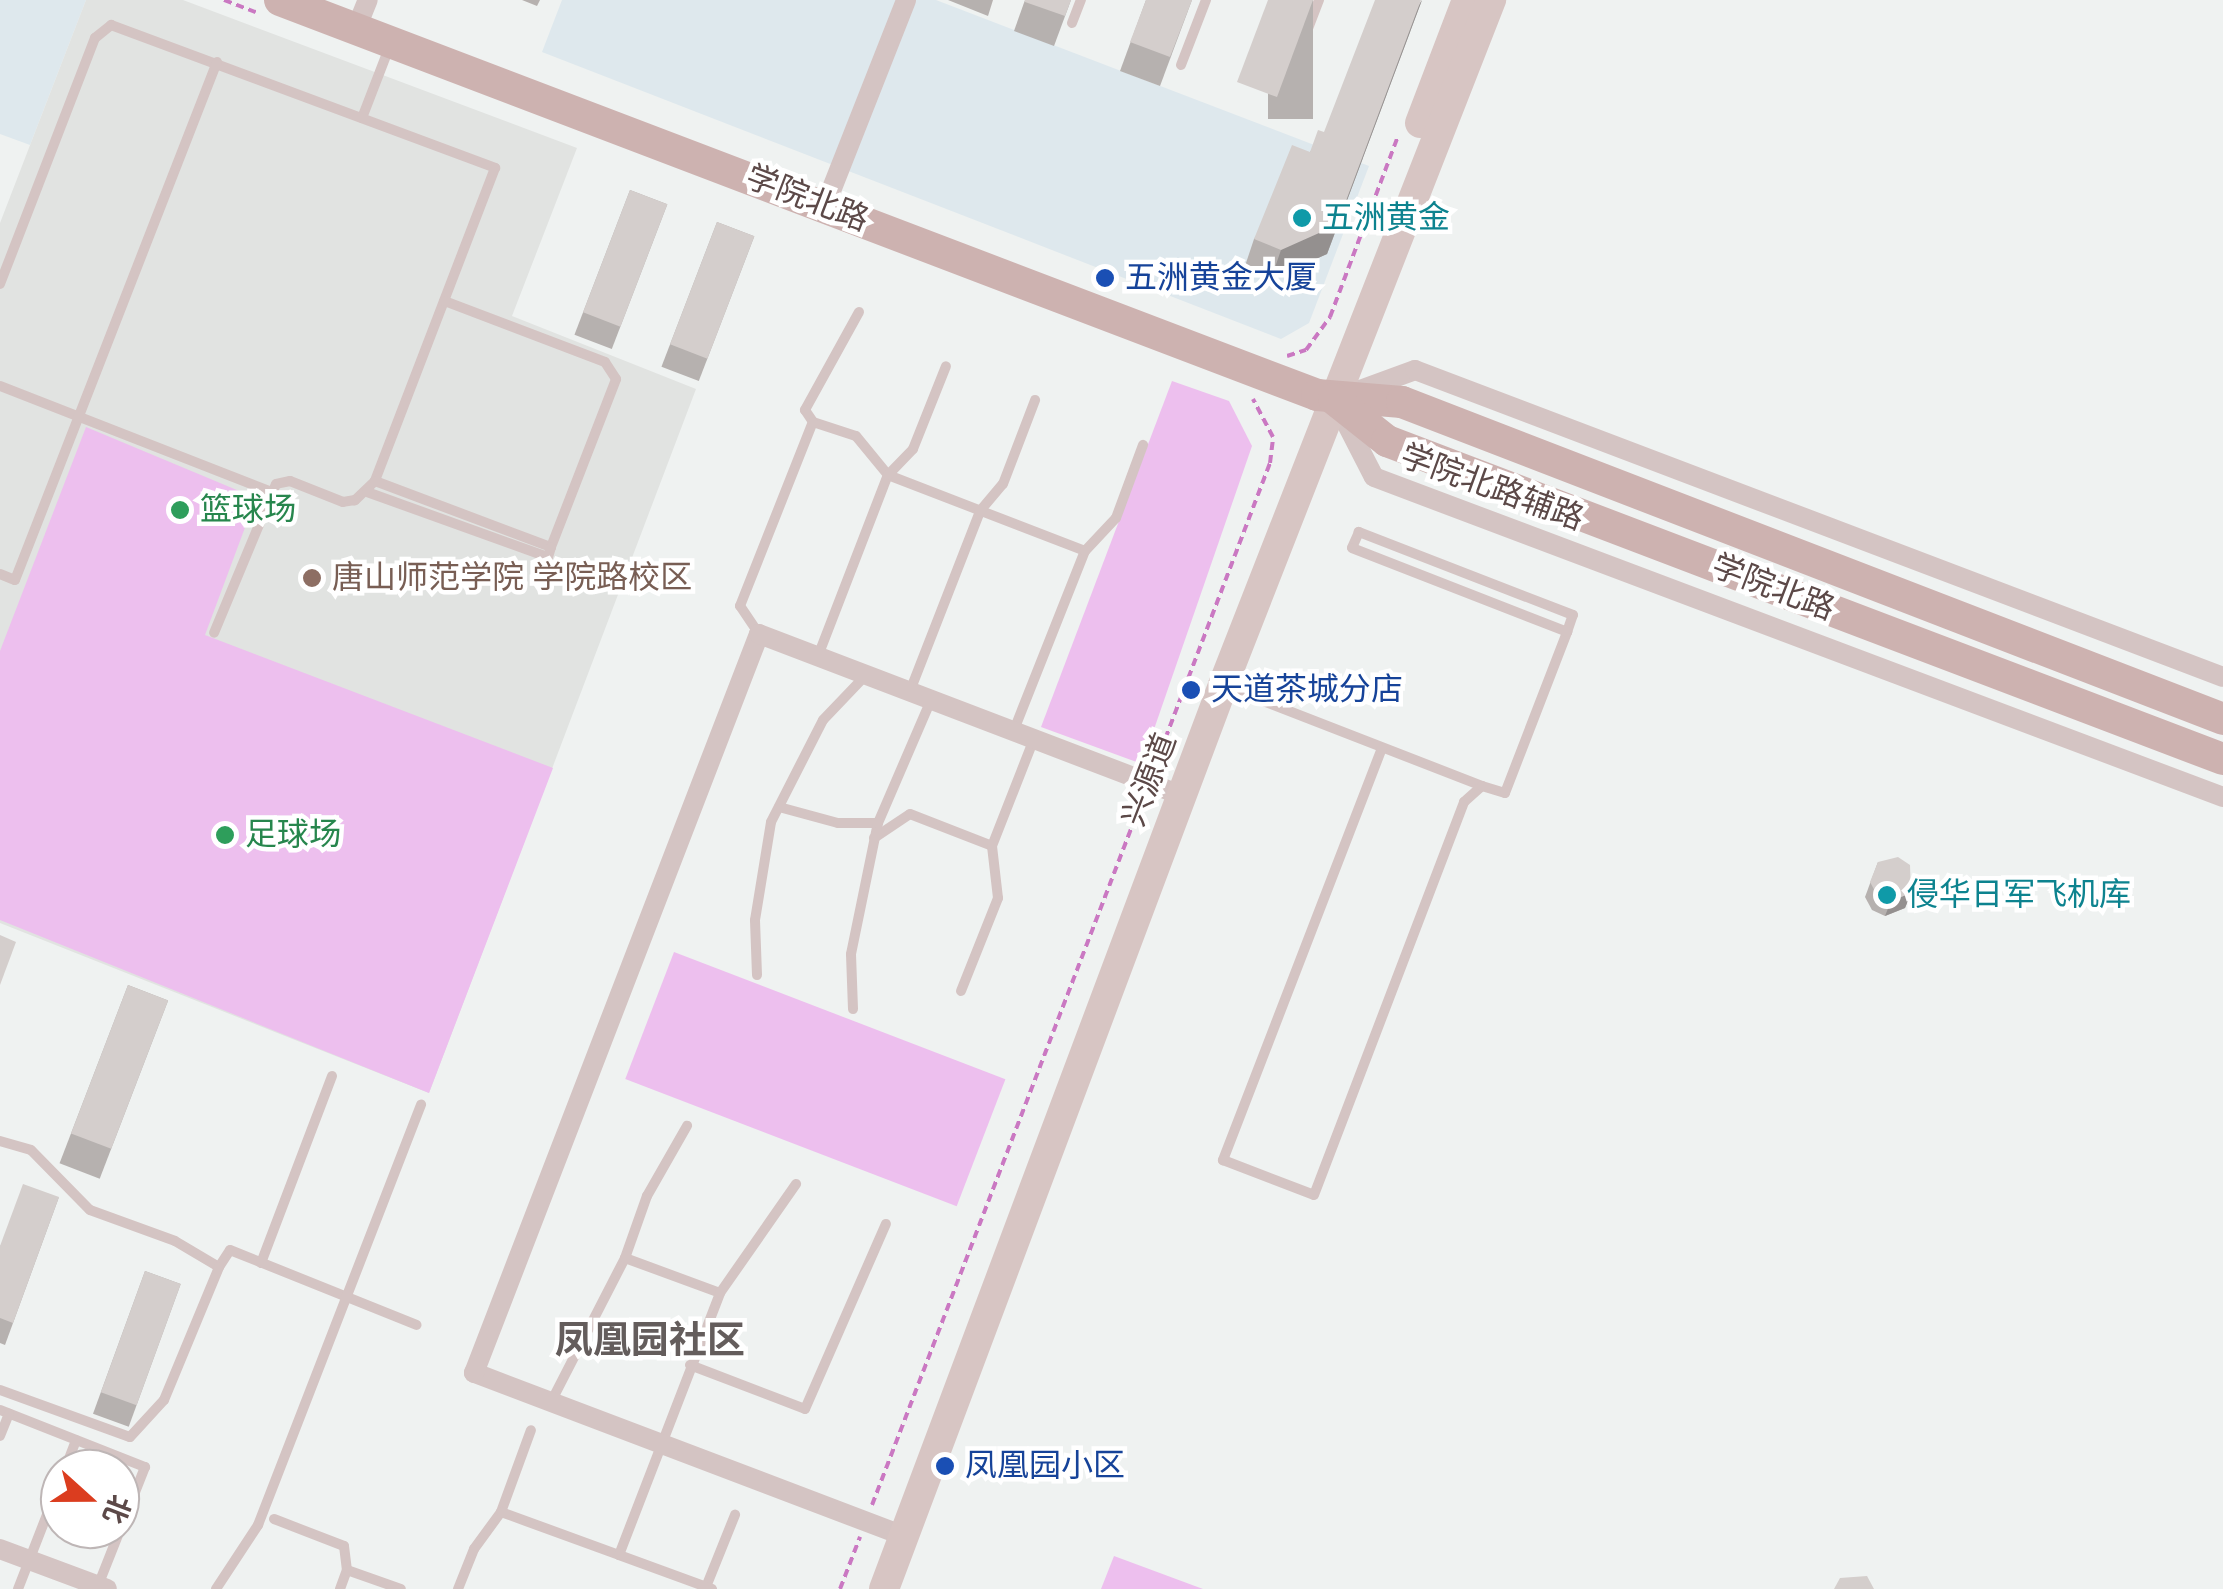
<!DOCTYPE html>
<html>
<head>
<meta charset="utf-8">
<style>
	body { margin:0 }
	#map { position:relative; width:2223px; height:1589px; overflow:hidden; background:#eff2f1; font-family:"Varela Round","Noto Sans SC",sans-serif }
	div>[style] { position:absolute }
	.commercial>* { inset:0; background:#dee8ed }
	.education>* { inset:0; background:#e1e3e1 }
	.green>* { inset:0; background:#edbfee; transform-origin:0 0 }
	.path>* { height:4px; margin-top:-2px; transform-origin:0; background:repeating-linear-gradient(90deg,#ca78c2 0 8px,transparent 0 13px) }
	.lane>* { height:10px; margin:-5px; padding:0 5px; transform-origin:5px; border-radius:5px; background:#d4c4c3 }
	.street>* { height:20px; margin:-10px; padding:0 10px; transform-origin:10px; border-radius:10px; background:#d4c4c3 }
	.secondary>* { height:30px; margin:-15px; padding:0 15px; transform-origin:15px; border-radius:15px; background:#d7c5c3 }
	.primary>* { height:32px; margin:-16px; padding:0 16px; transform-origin:16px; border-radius:16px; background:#cdb2b0 }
	.wall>* { inset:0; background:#b6b1af; transform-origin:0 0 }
	.shaded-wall>* { inset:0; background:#94908f }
	.building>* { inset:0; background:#d4cecc; transform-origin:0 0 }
	.dots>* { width:28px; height:28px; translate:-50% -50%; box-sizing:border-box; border:5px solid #fff; border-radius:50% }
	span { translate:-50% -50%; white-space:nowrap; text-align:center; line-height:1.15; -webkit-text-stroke:9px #fff; paint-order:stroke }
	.street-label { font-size:32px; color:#5c4948 }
	.culture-label { font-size:32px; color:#0d838f }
	.left { translate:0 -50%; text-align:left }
	.transit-label { font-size:32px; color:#164399 }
	.leisure-label { font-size:32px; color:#27864d }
	.education-label { font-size:32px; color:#785e54 }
	.quarter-label { font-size:38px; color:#645d5c; font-weight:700 }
	.north { position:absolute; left:40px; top:1449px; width:100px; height:100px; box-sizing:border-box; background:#fff; border:2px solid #beb6b6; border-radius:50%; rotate:111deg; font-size:28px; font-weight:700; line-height:40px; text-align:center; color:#5c4948 }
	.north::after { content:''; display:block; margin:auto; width:35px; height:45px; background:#db3d1f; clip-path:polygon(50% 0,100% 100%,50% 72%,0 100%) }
</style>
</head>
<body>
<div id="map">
	<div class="commercial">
		<i style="clip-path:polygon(0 0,86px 0,30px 145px,0 134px)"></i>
		<i style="clip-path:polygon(562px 0,936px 0,1369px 166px,1309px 323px,1281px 339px,542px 52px)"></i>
	</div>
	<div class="education">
		<i style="clip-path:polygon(86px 0,183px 0,577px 148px,512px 316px,696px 389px,429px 1093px,0 923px,0 223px)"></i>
	</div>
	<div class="green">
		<i style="clip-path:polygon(1172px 381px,1229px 401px,1252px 446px,1142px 764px,1041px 727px)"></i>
		<i style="clip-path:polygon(86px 427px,256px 498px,205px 635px,553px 768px,429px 1093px,0 920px,0 651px)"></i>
		<i style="left:674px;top:952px;width:355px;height:136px;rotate:21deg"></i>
		<i style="clip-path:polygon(1114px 1556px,1203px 1589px,1101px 1589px)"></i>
	</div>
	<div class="path">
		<i style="left:224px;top:0;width:34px;rotate:21deg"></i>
		<i style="left:1287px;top:356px;width:20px;rotate:-18deg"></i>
		<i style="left:1306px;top:350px;width:41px;rotate:-54deg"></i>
		<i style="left:1330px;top:317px;width:193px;rotate:-69.4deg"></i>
		<i style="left:1156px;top:763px;width:321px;rotate:-69.2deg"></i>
		<i style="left:1270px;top:463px;width:26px;rotate:-83deg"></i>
		<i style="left:1273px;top:437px;width:43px;rotate:-117.8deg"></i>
		<i style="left:872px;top:1505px;width:755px;rotate:-69.04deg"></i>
		<i style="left:840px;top:1589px;width:56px;rotate:-69deg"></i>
	</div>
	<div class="lane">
		<i style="left:1072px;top:23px;width:25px;rotate:-69deg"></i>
		<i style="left:1181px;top:65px;width:70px;rotate:-69deg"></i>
		<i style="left:1281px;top:99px;width:106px;rotate:-69deg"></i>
		<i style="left:362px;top:118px;width:75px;rotate:-68.9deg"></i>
		<i style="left:0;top:284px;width:264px;rotate:-68.9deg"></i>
		<i style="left:95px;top:38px;width:21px;rotate:-39deg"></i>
		<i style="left:111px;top:25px;width:410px;rotate:20.4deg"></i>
		<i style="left:495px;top:168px;width:335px;rotate:111deg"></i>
		<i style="left:375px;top:481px;width:28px;rotate:136deg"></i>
		<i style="left:355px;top:500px;width:12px;rotate:171deg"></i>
		<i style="left:343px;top:502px;width:57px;rotate:-158.4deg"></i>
		<i style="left:290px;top:481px;width:14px;rotate:168deg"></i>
		<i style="left:276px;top:484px;width:161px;rotate:112.6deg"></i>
		<i style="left:859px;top:312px;width:112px;rotate:118.9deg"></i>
		<i style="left:805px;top:410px;width:14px;rotate:56deg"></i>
		<i style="left:813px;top:422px;width:45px;rotate:18deg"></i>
		<i style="left:856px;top:436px;width:50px;rotate:50.6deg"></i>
		<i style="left:888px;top:475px;width:211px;rotate:21.1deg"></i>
		<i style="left:0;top:386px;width:290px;rotate:21.3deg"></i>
		<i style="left:375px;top:481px;width:188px;rotate:20.6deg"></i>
		<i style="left:551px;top:547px;width:180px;rotate:-68.8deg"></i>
		<i style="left:616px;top:379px;width:20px;rotate:-123deg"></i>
		<i style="left:605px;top:362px;width:172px;rotate:-159.2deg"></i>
		<i style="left:367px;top:492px;width:192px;rotate:19.8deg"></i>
		<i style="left:548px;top:557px;width:10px;rotate:-73deg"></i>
		<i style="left:0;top:574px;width:16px;rotate:22deg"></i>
		<i style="left:15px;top:580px;width:556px;rotate:-68.7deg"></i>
		<i style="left:759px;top:634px;width:34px;rotate:-124deg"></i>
		<i style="left:740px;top:606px;width:198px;rotate:-68.4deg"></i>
		<i style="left:818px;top:656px;width:194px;rotate:-68.9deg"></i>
		<i style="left:888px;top:475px;width:36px;rotate:-46deg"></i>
		<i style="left:913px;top:449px;width:89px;rotate:-68.3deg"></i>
		<i style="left:1227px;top:687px;width:274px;rotate:21.2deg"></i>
		<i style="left:910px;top:691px;width:193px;rotate:-68.7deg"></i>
		<i style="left:980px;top:511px;width:35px;rotate:-50deg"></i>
		<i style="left:1003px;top:484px;width:90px;rotate:-69.1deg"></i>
		<i style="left:1014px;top:730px;width:193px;rotate:-68.4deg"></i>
		<i style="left:1085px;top:551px;width:45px;rotate:-46.8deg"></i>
		<i style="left:1116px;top:518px;width:78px;rotate:-69.7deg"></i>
		<i style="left:1382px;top:748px;width:442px;rotate:111.1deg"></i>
		<i style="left:1223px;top:1160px;width:97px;rotate:21deg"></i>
		<i style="left:1314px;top:1195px;width:421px;rotate:-69.1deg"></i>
		<i style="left:1464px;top:802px;width:24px;rotate:-42deg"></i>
		<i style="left:1482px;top:786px;width:24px;rotate:17deg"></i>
		<i style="left:1505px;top:793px;width:173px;rotate:-68.9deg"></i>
		<i style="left:1567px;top:632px;width:18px;rotate:-71deg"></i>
		<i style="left:1573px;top:615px;width:230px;rotate:-158.8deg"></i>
		<i style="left:1359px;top:532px;width:17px;rotate:114deg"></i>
		<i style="left:1352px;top:548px;width:231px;rotate:21.3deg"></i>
		<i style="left:779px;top:807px;width:61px;rotate:15.2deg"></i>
		<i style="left:838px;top:823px;width:40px"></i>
		<i style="left:874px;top:838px;width:43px;rotate:-33.7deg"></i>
		<i style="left:910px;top:814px;width:88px;rotate:21.3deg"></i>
		<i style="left:757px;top:975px;width:55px;rotate:-92.1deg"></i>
		<i style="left:755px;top:920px;width:99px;rotate:-80.7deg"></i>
		<i style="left:771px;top:822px;width:114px;rotate:-63deg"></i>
		<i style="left:823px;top:720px;width:61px;rotate:-46.3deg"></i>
		<i style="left:961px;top:991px;width:100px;rotate:-68.3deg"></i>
		<i style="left:998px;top:898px;width:52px;rotate:-96.6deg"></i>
		<i style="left:992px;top:846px;width:115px;rotate:-68.6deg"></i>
		<i style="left:853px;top:1009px;width:55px;rotate:-92.1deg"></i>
		<i style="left:851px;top:954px;width:134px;rotate:-78.4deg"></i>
		<i style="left:878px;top:823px;width:134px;rotate:-66.7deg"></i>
		<i style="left:0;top:1141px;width:32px;rotate:16deg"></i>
		<i style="left:31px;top:1150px;width:84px;rotate:45.5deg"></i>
		<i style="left:90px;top:1210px;width:90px;rotate:20deg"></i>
		<i style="left:175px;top:1241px;width:51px;rotate:30.6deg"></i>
		<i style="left:219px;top:1267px;width:20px;rotate:-57deg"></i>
		<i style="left:230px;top:1250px;width:201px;rotate:21.9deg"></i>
		<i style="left:625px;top:1258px;width:101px;rotate:20.2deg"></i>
		<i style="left:261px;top:1263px;width:200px;rotate:-69.2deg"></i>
		<i style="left:690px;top:1365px;width:123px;rotate:20.9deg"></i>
		<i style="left:805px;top:1409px;width:202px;rotate:-66.4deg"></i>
		<i style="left:0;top:1390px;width:138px;rotate:19.9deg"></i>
		<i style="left:130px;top:1437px;width:50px;rotate:-47.4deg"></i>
		<i style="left:164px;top:1400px;width:144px;rotate:-67.5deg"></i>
		<i style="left:551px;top:1402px;width:162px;rotate:-62.8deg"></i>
		<i style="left:625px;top:1258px;width:66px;rotate:-70.5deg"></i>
		<i style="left:647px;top:1196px;width:81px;rotate:-60.3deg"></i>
		<i style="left:0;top:1410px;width:156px;rotate:21.5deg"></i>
		<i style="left:145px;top:1467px;width:128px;rotate:111.6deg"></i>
		<i style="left:0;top:1436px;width:24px;rotate:-68deg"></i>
		<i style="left:65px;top:1469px;width:31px;rotate:-69deg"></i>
		<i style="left:501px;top:1512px;width:87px;rotate:-69.9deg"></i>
		<i style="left:274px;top:1519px;width:75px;rotate:21.1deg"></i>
		<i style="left:344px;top:1546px;width:24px;rotate:83deg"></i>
		<i style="left:706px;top:1587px;width:78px;rotate:-68.1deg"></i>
		<i style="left:18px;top:1589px;width:116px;rotate:-68.7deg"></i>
		<i style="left:216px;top:1589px;width:77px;rotate:-56.7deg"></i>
		<i style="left:258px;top:1525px;width:451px;rotate:-68.8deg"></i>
		<i style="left:340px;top:1589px;width:20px;rotate:-70deg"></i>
		<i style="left:347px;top:1570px;width:57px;rotate:19.4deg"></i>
		<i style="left:458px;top:1589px;width:43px;rotate:-68.2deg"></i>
		<i style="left:474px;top:1549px;width:46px;rotate:-53.9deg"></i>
		<i style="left:501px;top:1512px;width:126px;rotate:20deg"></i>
		<i style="left:712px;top:1589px;width:99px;rotate:-159.9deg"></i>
		<i style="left:619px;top:1555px;width:281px;rotate:-68.9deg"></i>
		<i style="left:720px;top:1293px;width:133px;rotate:-55.1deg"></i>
	</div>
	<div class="street">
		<i style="left:356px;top:29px;width:31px;rotate:-68deg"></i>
		<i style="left:825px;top:206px;width:221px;rotate:-68.5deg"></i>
		<i style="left:1355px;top:392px;width:64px;rotate:-20.1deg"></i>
		<i style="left:1415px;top:370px;width:864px;rotate:20.8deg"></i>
		<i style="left:1339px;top:409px;width:76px;rotate:62.8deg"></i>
		<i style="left:1374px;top:477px;width:907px;rotate:20.65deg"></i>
		<i style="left:904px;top:1536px;width:460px;rotate:-159.2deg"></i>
		<i style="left:474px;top:1373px;width:792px;rotate:-68.91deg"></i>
		<i style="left:759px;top:634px;width:452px;rotate:20.9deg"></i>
		<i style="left:0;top:1549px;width:114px;rotate:20.5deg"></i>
	</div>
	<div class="secondary">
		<i style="left:1420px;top:123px;width:132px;rotate:-69.1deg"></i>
		<i style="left:884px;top:1589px;width:965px;rotate:-69.44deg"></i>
		<i style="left:1223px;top:685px;width:736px;rotate:-68.63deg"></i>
	</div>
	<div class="primary">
		<i style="left:280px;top:0;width:1110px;rotate:20.85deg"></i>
		<i style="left:1317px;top:395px;width:85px;rotate:4.7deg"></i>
		<i style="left:1402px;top:402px;width:880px;rotate:21.11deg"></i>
		<i style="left:1334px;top:399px;width:68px;rotate:38.4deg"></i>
		<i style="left:1387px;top:441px;width:894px;rotate:20.83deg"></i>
	</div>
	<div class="wall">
		<i style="clip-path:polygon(522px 0,540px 0,537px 6px)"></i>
		<i style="clip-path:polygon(948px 0,993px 0,988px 16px)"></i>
		<i style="clip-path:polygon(1025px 0,1071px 0,1054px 46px,1014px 31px)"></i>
		<i style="clip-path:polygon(1146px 0,1192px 0,1160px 86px,1120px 71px)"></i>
		<i style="left:1268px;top:0;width:45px;height:119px"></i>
		<i style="clip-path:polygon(1422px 0,1327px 254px,1271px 279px,1244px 269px,1254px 239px,1310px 152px)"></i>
		<i style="left:630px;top:190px;width:40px;height:155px;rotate:21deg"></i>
		<i style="left:717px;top:222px;width:40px;height:155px;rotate:21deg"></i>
		<i style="clip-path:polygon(1878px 862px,1911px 893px,1905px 908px,1885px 916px,1872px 910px,1865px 897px)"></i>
		<i style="left:128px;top:985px;width:43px;height:191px;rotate:21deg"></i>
		<i style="clip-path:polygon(59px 1197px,5px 1345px,0 1343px,0 1246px)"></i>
		<i style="left:145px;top:1271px;width:38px;height:152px;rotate:20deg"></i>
	</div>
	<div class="shaded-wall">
		<i style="clip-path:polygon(1422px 0,1327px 254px,1271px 279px,1281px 250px)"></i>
		<i style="clip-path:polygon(1911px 893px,1905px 908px,1885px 916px,1891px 901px)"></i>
	</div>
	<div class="building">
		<i style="clip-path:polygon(1025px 0,1071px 0,1065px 16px,1025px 2px)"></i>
		<i style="clip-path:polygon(1146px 0,1192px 0,1170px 57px,1130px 42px)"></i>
		<i style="clip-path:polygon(1268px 0,1313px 0,1277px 97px,1237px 82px)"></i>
		<i style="clip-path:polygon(1375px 0,1421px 0,1337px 225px,1281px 250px,1254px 239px,1292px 145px,1310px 152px,1318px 130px,1324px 132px)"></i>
		<i style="left:630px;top:190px;width:40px;height:131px;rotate:21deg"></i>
		<i style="left:717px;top:222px;width:40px;height:131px;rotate:21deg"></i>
		<i style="clip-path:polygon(1898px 857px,1910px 865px,1911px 893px,1891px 901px,1877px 895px,1870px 882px,1878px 862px)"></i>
		<i style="clip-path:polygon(0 935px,16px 942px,0 985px)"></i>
		<i style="left:128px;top:985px;width:43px;height:159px;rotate:21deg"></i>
		<i style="clip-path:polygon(23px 1184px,59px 1197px,13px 1323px,0 1318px,0 1246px)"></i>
		<i style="left:145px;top:1271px;width:38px;height:129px;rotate:20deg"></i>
		<i style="clip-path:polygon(1867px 1576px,1874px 1589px,1834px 1589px,1840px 1578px)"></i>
	</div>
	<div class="dots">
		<i style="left:1302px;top:218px;background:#0f9aa8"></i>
		<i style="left:1105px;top:278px;background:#1a4fb4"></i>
		<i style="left:180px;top:510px;background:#2e9e5b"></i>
		<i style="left:312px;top:578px;background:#8d6e63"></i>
		<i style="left:1191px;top:690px;background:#1a4fb4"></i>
		<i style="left:225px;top:835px;background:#2e9e5b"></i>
		<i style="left:1887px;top:895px;background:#0f9aa8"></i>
		<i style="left:945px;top:1466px;background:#1a4fb4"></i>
	</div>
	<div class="street-label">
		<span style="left:807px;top:199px;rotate:21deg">学院北路</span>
		<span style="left:1492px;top:488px;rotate:20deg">学院北路辅路</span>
		<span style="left:1773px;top:588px;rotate:21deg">学院北路</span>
		<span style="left:1150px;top:780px;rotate:-69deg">兴源道</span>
	</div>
	<div class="culture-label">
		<span class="left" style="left:1322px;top:218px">五洲黄金</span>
		<span class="left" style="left:1907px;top:895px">侵华日军飞机库</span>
	</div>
	<div class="transit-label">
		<span class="left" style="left:1125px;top:278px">五洲黄金大厦</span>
		<span class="left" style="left:1211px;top:690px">天道茶城分店</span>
		<span class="left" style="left:965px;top:1466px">凤凰园小区</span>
	</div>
	<div class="leisure-label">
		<span class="left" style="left:200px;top:510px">篮球场</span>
		<span class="left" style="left:245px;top:835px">足球场</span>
	</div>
	<div class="education-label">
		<span class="left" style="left:332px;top:578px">唐山师范学院 学院路校区</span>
	</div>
	<div class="quarter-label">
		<span style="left:650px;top:1342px">凤凰园社区</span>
	</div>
	<div class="north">北</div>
</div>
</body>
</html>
